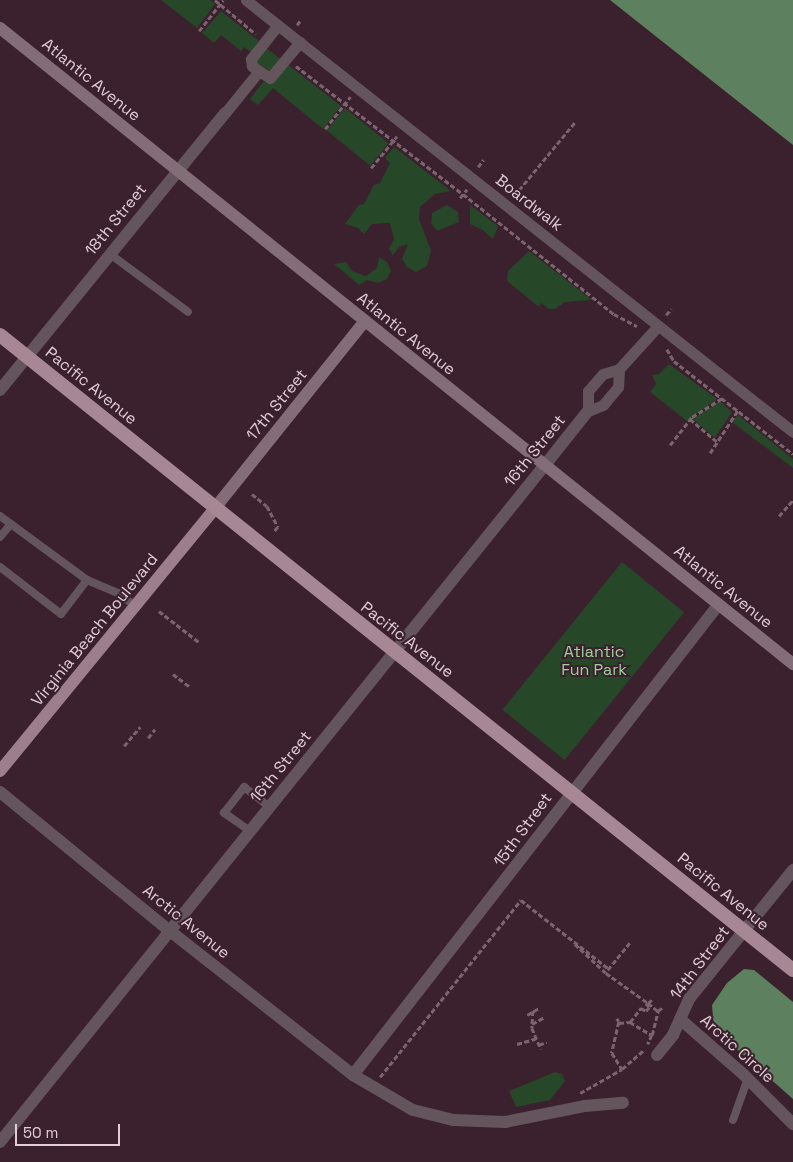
<!DOCTYPE html>
<html>
<head>
<meta charset="utf-8">
<style>
	body { margin:0 }
	#map { position:relative; width:793px; height:1162px; overflow:hidden; background:#3b202d; font-family:"Space Grotesk",sans-serif }
	div>[style] { position:absolute }
	.green>* { inset:0; background:#274729; transform-origin:0 0 }
	.water>* { inset:0; background:#5d805e }
	.path>* { height:2.5px; margin-top:-1.25px; transform-origin:0; background:repeating-linear-gradient(90deg,#7b646f 0 5px,transparent 0 7.5px) }
	.service>* { height:8px; margin:-4px; padding:0 4px; transform-origin:4px; border-radius:4px; background:#63555b }
	.pedestrian>* { height:11px; margin:-5.5px; padding:0 5.5px; transform-origin:5.5px; border-radius:5.5px; background:#63555b }
	.minor>* { height:12px; margin:-6px; padding:0 6px; transform-origin:6px; border-radius:6px; background:#63555b }
	.tertiary>* { height:12px; margin:-6px; padding:0 6px; transform-origin:6px; border-radius:6px; background:#63555b }
	.secondary>* { height:12px; margin:-6px; padding:0 6px; transform-origin:6px; border-radius:6px; background:#836d76 }
	.primary>* { height:12px; margin:-6px; padding:0 6px; transform-origin:6px; border-radius:6px; background:#9c7f8b }
	.trunk>* { height:14px; margin:-7px; padding:0 7px; transform-origin:7px; border-radius:7px; background:#a78794 }
	span { translate:-50% -50%; white-space:nowrap; text-align:center; line-height:1.15; -webkit-text-stroke:4px #3b202d; paint-order:stroke }
	.street-label { font-size:16px; color:#e0cdd5 }
	.park-label { font-size:16px; color:#9bd49d }
	.scale { position:absolute; left:15px; top:1124px; width:105px; height:22px; box-sizing:border-box; border:2px solid #e0cdd5; border-top:0; padding-left:6px; font-size:15px; line-height:18px; white-space:nowrap; color:#e0cdd5; -webkit-text-stroke:4px #3b202d; paint-order:stroke }
</style>
</head>
<body>
<div id="map">
	<div class="green">
		<i style="clip-path:polygon(161px 0,210px 0,215px 4px,197px 28px)"></i>
		<i style="clip-path:polygon(221px 11px,259px 41px,251px 52px,244px 47px,241px 51px,221px 35px,214px 43px,202px 33px)"></i>
		<i style="clip-path:polygon(265px 47px,282px 60px,270px 71px,257px 63px,256px 59px)"></i>
		<i style="clip-path:polygon(287px 64px,341px 106px,323px 129px,273px 88px,258px 105px,250px 99px,263px 82px,271px 82px)"></i>
		<i style="left:345px;top:108px;width:56px;height:29px;rotate:39deg"></i>
		<i style="clip-path:polygon(394px 147px,451px 191px,435px 194px,420px 207px,419px 219px,431px 251px,427px 266px,416px 272px,407px 267px,402px 259px,408px 244px,399px 247px,393px 255px,389px 249px,394px 239px,390px 223px,372px 224px,364px 234px,358px 228px,345px 224px,359px 205px,364px 204px,374px 185px,380px 183px,390px 163px,385px 158px)"></i>
		<i style="clip-path:polygon(447px 205px,458px 212px,459px 222px,437px 231px,431px 223px,432px 213px)"></i>
		<i style="clip-path:polygon(470px 205px,498px 226px,493px 239px,483px 230px,470px 224px)"></i>
		<i style="clip-path:polygon(529px 251px,592px 300px,565px 302px,555px 309px,549px 309px,541px 303px,539px 307px,507px 281px,508px 271px)"></i>
		<i style="clip-path:polygon(379px 257px,387px 262px,391px 271px,387px 279px,378px 283px,367px 280px,359px 285px,334px 264px,346px 262px,352px 271px,366px 276px,377px 268px)"></i>
		<i style="clip-path:polygon(669px 364px,717px 399px,687px 421px,650px 392px,656px 384px,652px 375px,659px 374px)"></i>
		<i style="clip-path:polygon(720px 401px,732px 412px,715px 438px,693px 419px)"></i>
		<i style="clip-path:polygon(738px 415px,793px 459px,793px 468px,732px 422px)"></i>
		<i style="left:622px;top:562px;width:80px;height:190px;rotate:39deg"></i>
		<i style="clip-path:polygon(555px 1072px,562px 1074px,565px 1081px,550px 1100px,516px 1107px,509px 1091px)"></i>
	</div>
	<div class="water">
		<i style="clip-path:polygon(610px 0,793px 0,793px 145px)"></i>
		<i style="clip-path:polygon(744px 969px,754px 970px,793px 1002px,793px 1099px,714px 1029px,712px 1005px,727px 983px)"></i>
	</div>
	<div class="path">
		<i style="left:215px;top:0;width:53px;rotate:39.7deg"></i>
		<i style="left:297px;top:25px;width:7px;rotate:-56deg"></i>
		<i style="left:199px;top:31px;width:39px;rotate:-52deg"></i>
		<i style="left:296px;top:66px;width:210px;rotate:37.5deg"></i>
		<i style="left:463px;top:194px;width:193px;rotate:38.5deg"></i>
		<i style="left:614px;top:314px;width:26px;rotate:28deg"></i>
		<i style="left:325px;top:129px;width:41px;rotate:-52deg"></i>
		<i style="left:478px;top:167px;width:9px;rotate:-54deg"></i>
		<i style="left:371px;top:168px;width:41px;rotate:-50.9deg"></i>
		<i style="left:514px;top:196px;width:96px;rotate:-50.5deg"></i>
		<i style="left:460px;top:198px;width:11px;rotate:-52deg"></i>
		<i style="left:666px;top:315px;width:8px;rotate:-50deg"></i>
		<i style="left:667px;top:349px;width:14px;rotate:60deg"></i>
		<i style="left:674px;top:361px;width:151px;rotate:38deg"></i>
		<i style="left:690px;top:419px;width:35px;rotate:40deg"></i>
		<i style="left:670px;top:445px;width:36px;rotate:-52deg"></i>
		<i style="left:692px;top:417px;width:36px;rotate:-32deg"></i>
		<i style="left:710px;top:453px;width:51px;rotate:-56.9deg"></i>
		<i style="left:252px;top:494px;width:19px;rotate:39deg"></i>
		<i style="left:267px;top:506px;width:24px;rotate:62deg"></i>
		<i style="left:278px;top:527px;width:6px;rotate:129deg"></i>
		<i style="left:779px;top:516px;width:21px;rotate:-49deg"></i>
		<i style="left:159px;top:611px;width:51px;rotate:37.8deg"></i>
		<i style="left:173px;top:674px;width:21px;rotate:37deg"></i>
		<i style="left:148px;top:738px;width:11px;rotate:-52deg"></i>
		<i style="left:124px;top:746px;width:25px;rotate:-50deg"></i>
		<i style="left:630px;top:943px;width:38px;rotate:129deg"></i>
		<i style="left:606px;top:973px;width:52px;rotate:35.5deg"></i>
		<i style="left:648px;top:1003px;width:6px;rotate:-39deg"></i>
		<i style="left:575px;top:944px;width:42px;rotate:43.1deg"></i>
		<i style="left:648px;top:1003px;width:13px;rotate:39deg"></i>
		<i style="left:658px;top:1011px;width:6px;rotate:-39deg"></i>
		<i style="left:533px;top:1011px;width:17px;rotate:93deg"></i>
		<i style="left:532px;top:1028px;width:23px;rotate:67deg"></i>
		<i style="left:527px;top:1015px;width:14px;rotate:-30deg"></i>
		<i style="left:617px;top:1018px;width:4px;rotate:63deg"></i>
		<i style="left:619px;top:1022px;width:32px;rotate:103deg"></i>
		<i style="left:612px;top:1053px;width:19px;rotate:58deg"></i>
		<i style="left:622px;top:1069px;width:30px;rotate:-41deg"></i>
		<i style="left:630px;top:1022px;width:26px;rotate:31deg"></i>
		<i style="left:652px;top:1035px;width:10px;rotate:114deg"></i>
		<i style="left:619px;top:1023px;width:11px;rotate:-5deg"></i>
		<i style="left:630px;top:1022px;width:18px;rotate:-52deg"></i>
		<i style="left:641px;top:1008px;width:6px;rotate:31deg"></i>
		<i style="left:646px;top:1011px;width:5px;rotate:-53deg"></i>
		<i style="left:649px;top:1007px;width:7px;rotate:-135deg"></i>
		<i style="left:532px;top:1024px;width:13px;rotate:-29deg"></i>
		<i style="left:652px;top:1035px;width:25px;rotate:-76deg"></i>
		<i style="left:517px;top:1044px;width:19px;rotate:-16deg"></i>
		<i style="left:539px;top:1045px;width:8px;rotate:-23deg"></i>
		<i style="left:380px;top:1077px;width:226px;rotate:-51.5deg"></i>
		<i style="left:521px;top:900px;width:112px;rotate:38.1deg"></i>
		<i style="left:580px;top:1093px;width:48px;rotate:-29.7deg"></i>
	</div>
	<div class="service">
		<i style="left:110px;top:254px;width:97px;rotate:36.6deg"></i>
		<i style="left:0;top:516px;width:108px;rotate:36.3deg"></i>
		<i style="left:87px;top:580px;width:34px;rotate:23deg"></i>
		<i style="left:118px;top:593px;width:21px;rotate:37deg"></i>
		<i style="left:0;top:537px;width:17px;rotate:-50deg"></i>
		<i style="left:0;top:567px;width:77px;rotate:37.6deg"></i>
		<i style="left:61px;top:614px;width:43px;rotate:-52.6deg"></i>
		<i style="left:250px;top:831px;width:32px;rotate:-145deg"></i>
		<i style="left:224px;top:813px;width:33px;rotate:-52deg"></i>
		<i style="left:244px;top:787px;width:33px;rotate:38deg"></i>
		<i style="left:733px;top:1120px;width:45px;rotate:-70.3deg"></i>
	</div>
	<div class="pedestrian">
		<i style="left:246px;top:0;width:697px;rotate:38.3deg"></i>
		<i style="left:259px;top:71px;width:9px;rotate:-144deg"></i>
		<i style="left:252px;top:66px;width:7px;rotate:-98deg"></i>
		<i style="left:251px;top:59px;width:43px;rotate:-51.5deg"></i>
		<i style="left:225px;top:113px;width:54px;rotate:-51deg"></i>
		<i style="left:259px;top:71px;width:13px;rotate:32deg"></i>
		<i style="left:270px;top:78px;width:47px;rotate:-50.2deg"></i>
		<i style="left:619px;top:369px;width:18px;rotate:93deg"></i>
		<i style="left:618px;top:387px;width:23px;rotate:130deg"></i>
		<i style="left:603px;top:405px;width:16px;rotate:158deg"></i>
		<i style="left:588px;top:411px;width:20px;rotate:-90deg"></i>
		<i style="left:588px;top:391px;width:23px;rotate:-49deg"></i>
		<i style="left:603px;top:374px;width:17px;rotate:-17deg"></i>
		<i style="left:619px;top:369px;width:58px;rotate:-47.8deg"></i>
	</div>
	<div class="minor">
		<i style="left:0;top:390px;width:357px;rotate:-50.9deg"></i>
		<i style="left:545px;top:465px;width:69px;rotate:-51.5deg"></i>
		<i style="left:170px;top:931px;width:233px;rotate:38.2deg"></i>
		<i style="left:353px;top:1075px;width:69px;rotate:30.3deg"></i>
		<i style="left:413px;top:1110px;width:41px;rotate:14deg"></i>
		<i style="left:453px;top:1120px;width:52px;rotate:2.2deg"></i>
		<i style="left:505px;top:1122px;width:82px;rotate:-11.3deg"></i>
		<i style="left:585px;top:1106px;width:38px;rotate:-5deg"></i>
		<i style="left:680px;top:1019px;width:84px;rotate:41.1deg"></i>
		<i style="left:743px;top:1074px;width:71px;rotate:45deg"></i>
		<i style="left:657px;top:1055px;width:26px;rotate:-51deg"></i>
		<i style="left:673px;top:1035px;width:39px;rotate:-66deg"></i>
		<i style="left:689px;top:999px;width:166px;rotate:-51.1deg"></i>
		<i style="left:353px;top:1075px;width:596px;rotate:-52.15deg"></i>
	</div>
	<div class="tertiary">
		<i style="left:0;top:792px;width:220px;rotate:39.3deg"></i>
		<i style="left:0;top:1142px;width:869px;rotate:-51.17deg"></i>
	</div>
	<div class="secondary">
		<i style="left:0;top:28px;width:1017px;rotate:38.73deg"></i>
		<i style="left:215px;top:508px;width:240px;rotate:-51.3deg"></i>
	</div>
	<div class="primary">
		<i style="left:0;top:771px;width:340px;rotate:-50.7deg"></i>
	</div>
	<div class="trunk">
		<i style="left:0;top:335px;width:1016px;rotate:38.69deg"></i>
	</div>
	<div class="street-label">
		<span style="left:91px;top:80px;rotate:39deg">Atlantic Avenue</span>
		<span style="left:529px;top:203px;rotate:38deg">Boardwalk</span>
		<span style="left:116px;top:220px;rotate:-51deg">18th Street</span>
		<span style="left:406px;top:334px;rotate:39deg">Atlantic Avenue</span>
		<span style="left:91px;top:386px;rotate:39deg">Pacific Avenue</span>
		<span style="left:277px;top:405px;rotate:-51deg">17th Street</span>
		<span style="left:535px;top:451px;rotate:-51deg">16th Street</span>
		<span style="left:723px;top:587px;rotate:39deg">Atlantic Avenue</span>
		<span style="left:95px;top:630px;rotate:-51deg">Virginia Beach Boulevard</span>
		<span style="left:407px;top:640px;rotate:38deg">Pacific Avenue</span>
		<span style="left:281px;top:767px;rotate:-51deg">16th Street</span>
		<span style="left:523px;top:830px;rotate:-54deg">15th Street</span>
		<span style="left:723px;top:892px;rotate:39deg">Pacific Avenue</span>
		<span style="left:186px;top:922px;rotate:39deg">Arctic Avenue</span>
		<span style="left:700px;top:963px;rotate:-53deg">14th Street</span>
		<span style="left:737px;top:1049px;rotate:42deg">Arctic Circle</span>
	</div>
	<div class="park-label">
		<span style="left:594px;top:661px">Atlantic<br>Fun Park</span>
	</div>
	<div class="scale">50 m</div>
</div>
</body>
</html>
